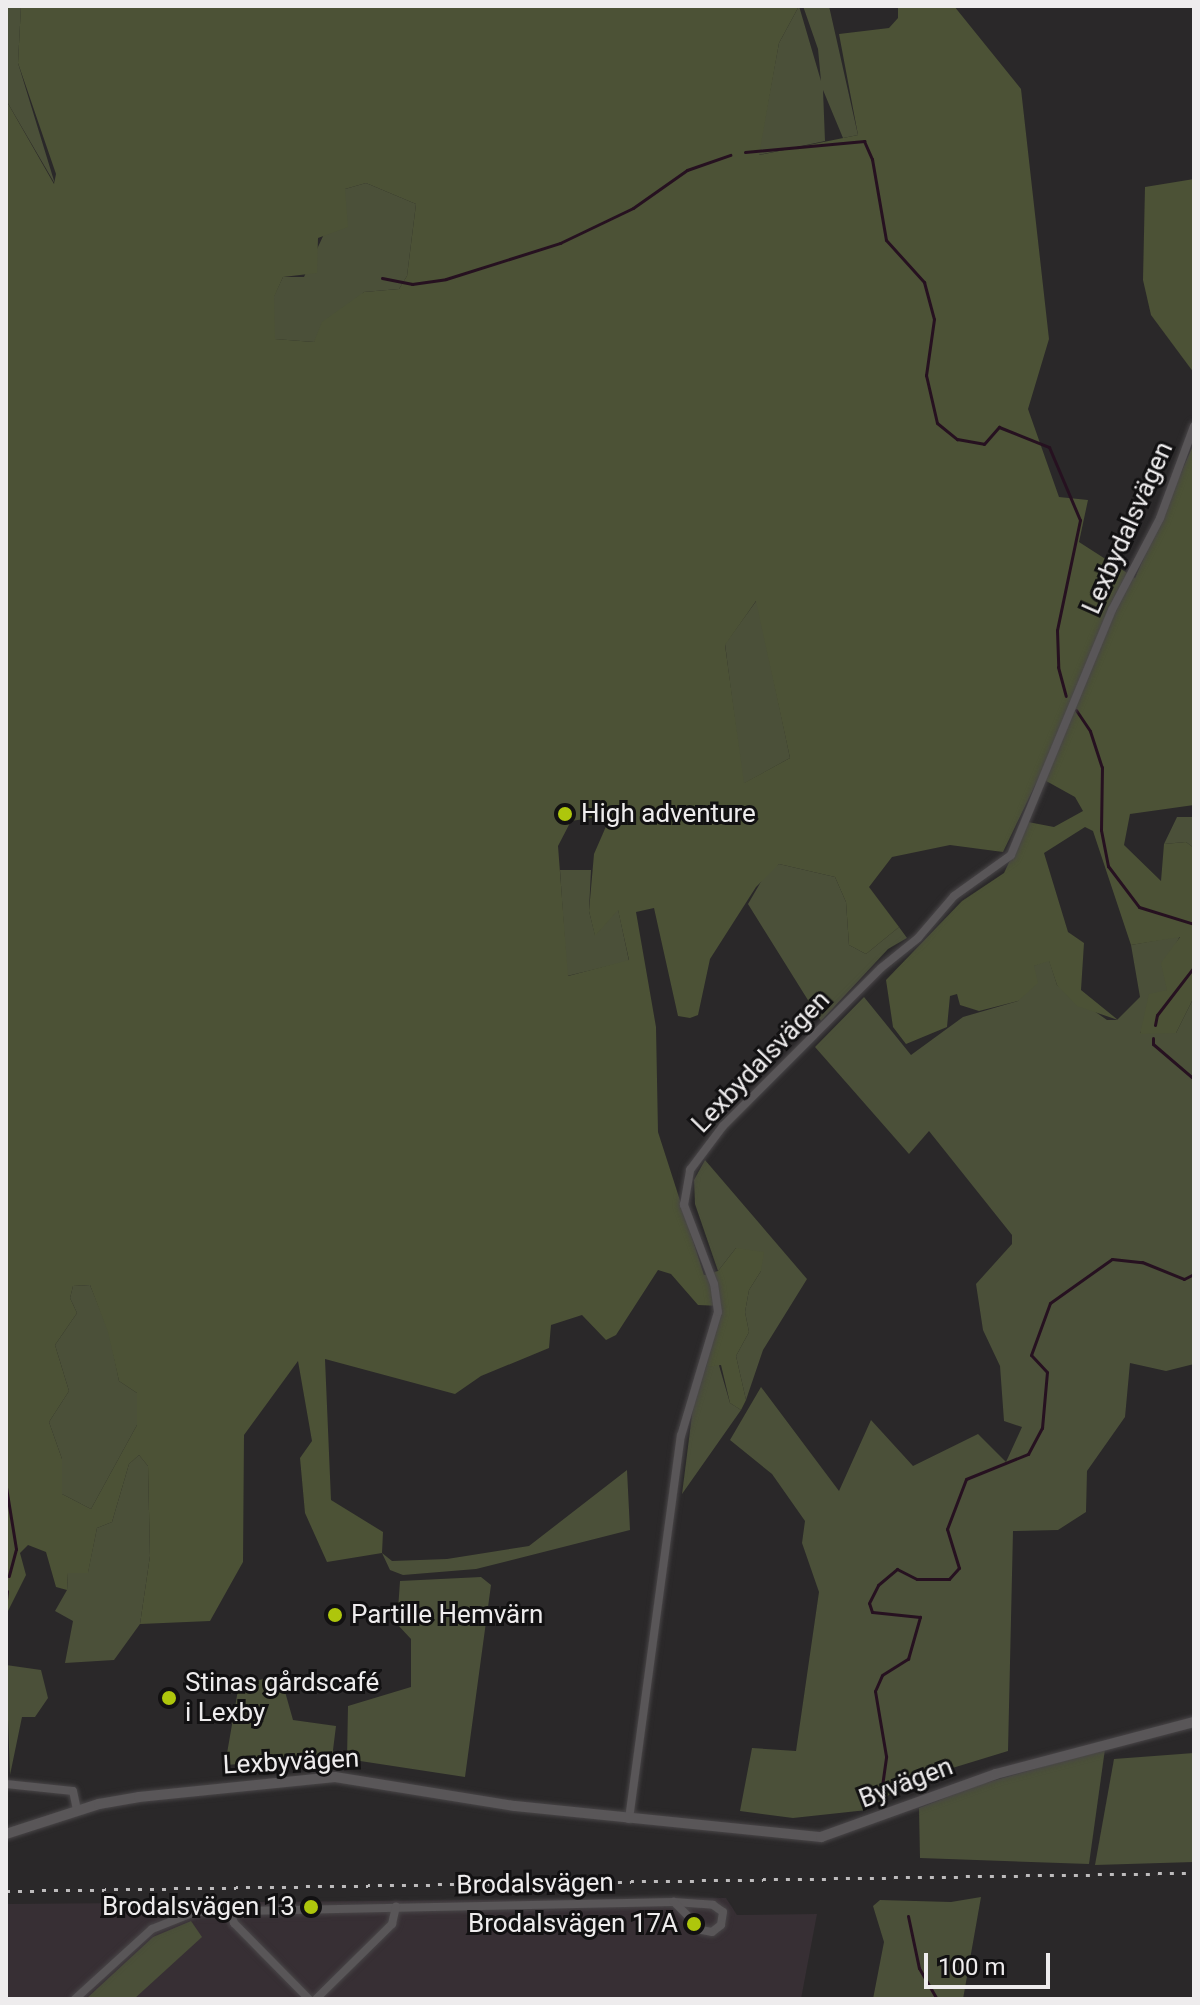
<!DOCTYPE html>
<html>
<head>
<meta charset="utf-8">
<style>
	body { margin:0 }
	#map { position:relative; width:1200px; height:2005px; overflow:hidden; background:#2a2829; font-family:Roboto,sans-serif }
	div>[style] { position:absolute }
	.built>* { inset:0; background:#372f34 }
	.green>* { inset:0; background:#4b5039 }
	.forest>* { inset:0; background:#4c5236 }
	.stream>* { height:3px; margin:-1.5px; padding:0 1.5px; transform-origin:1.5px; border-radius:1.5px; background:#261120 }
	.roads { filter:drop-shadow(0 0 2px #484547) drop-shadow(0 0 2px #484547) }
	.minor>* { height:8px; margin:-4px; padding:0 4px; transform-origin:4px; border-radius:4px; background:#595658 }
	.tertiary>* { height:10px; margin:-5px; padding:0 5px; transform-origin:5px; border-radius:5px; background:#595658 }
	.rail>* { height:3px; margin-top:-1.5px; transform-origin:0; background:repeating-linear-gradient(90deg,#bdbbbc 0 4px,transparent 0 12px) }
	.dots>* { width:22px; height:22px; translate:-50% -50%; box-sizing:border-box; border:4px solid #121112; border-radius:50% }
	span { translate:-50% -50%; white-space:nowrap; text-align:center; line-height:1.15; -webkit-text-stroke:6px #121112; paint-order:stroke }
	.street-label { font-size:26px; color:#eeeced }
	.poi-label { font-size:26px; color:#eeeced }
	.left { translate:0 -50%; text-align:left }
	.right { translate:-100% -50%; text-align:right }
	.frame { position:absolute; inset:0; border:8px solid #eeeced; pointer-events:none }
	.scale { position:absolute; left:924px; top:1953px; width:126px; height:36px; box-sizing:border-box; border:4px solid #eeeced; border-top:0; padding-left:10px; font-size:24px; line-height:28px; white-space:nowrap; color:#eeeced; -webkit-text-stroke:6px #121112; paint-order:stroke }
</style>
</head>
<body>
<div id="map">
	<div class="built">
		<i style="clip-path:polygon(726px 1898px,737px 1915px,817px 1914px,801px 1999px,6px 1999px,6px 1904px)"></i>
	</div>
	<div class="green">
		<i style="clip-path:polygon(6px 6px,21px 6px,18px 63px,55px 184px,6px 100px)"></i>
		<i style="clip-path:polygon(799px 6px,821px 81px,818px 49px,803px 6px,829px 6px,858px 135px,843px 138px,823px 90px,825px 141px,758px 155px,779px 43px)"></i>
		<i style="clip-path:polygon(366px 183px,416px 204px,407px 276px,399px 289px,364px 292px,314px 342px,274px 339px,274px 296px,283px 277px,304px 277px,345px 189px)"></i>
		<i style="clip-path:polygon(757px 600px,790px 758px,743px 784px,725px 644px)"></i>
		<i style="clip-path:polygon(1177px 817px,1194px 817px,1194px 848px,1186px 842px,1164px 844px)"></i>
		<i style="clip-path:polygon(779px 864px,835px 877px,846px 902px,849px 945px,866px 954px,899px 927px,907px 938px,888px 949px,821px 1021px,748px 904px,766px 873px)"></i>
		<i style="clip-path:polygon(560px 870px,591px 870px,589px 911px,595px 935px,618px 909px,629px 961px,567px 976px)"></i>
		<i style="clip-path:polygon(1180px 936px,1172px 951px,1167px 990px,1140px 1033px,1176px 1033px,1194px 997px,1194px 1364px,1166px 1371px,1130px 1363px,1125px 1417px,1087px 1471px,1086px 1512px,1058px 1530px,1013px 1531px,1008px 1751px,910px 1781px,867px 1810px,793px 1818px,740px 1811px,752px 1748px,796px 1751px,819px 1592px,802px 1543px,805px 1521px,772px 1474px,730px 1440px,761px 1387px,839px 1491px,871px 1420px,913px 1466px,978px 1434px,1006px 1462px,1022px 1427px,1004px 1421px,1000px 1366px,983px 1330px,976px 1284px,1012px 1244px,1012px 1235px,929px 1131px,909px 1154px,815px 1047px,864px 997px,911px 1055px,963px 1017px,1018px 1001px,1033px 966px,1049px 960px,1057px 985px,1107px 1020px,1117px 1020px,1140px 997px,1131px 945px)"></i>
		<i style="clip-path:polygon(705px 1160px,807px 1279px,763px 1350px,746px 1400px,736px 1356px,749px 1332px,745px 1312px,749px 1290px,761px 1271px,736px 1248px,718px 1271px,695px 1204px,694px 1180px)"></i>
		<i style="clip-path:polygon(90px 1285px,109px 1332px,119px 1381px,137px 1393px,137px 1425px,91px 1509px,62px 1494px,62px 1459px,49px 1422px,69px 1391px,55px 1345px,77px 1313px,70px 1298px,73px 1286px)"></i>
		<i style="clip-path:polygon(718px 1362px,730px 1403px,741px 1410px,682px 1494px,694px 1399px,706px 1367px)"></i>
		<i style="clip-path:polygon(139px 1455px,148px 1466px,150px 1556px,140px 1624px,114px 1660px,65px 1663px,73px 1621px,55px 1611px,67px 1590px,68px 1573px,88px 1572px,97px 1528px,112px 1522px,129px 1464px)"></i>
		<i style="clip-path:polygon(627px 1470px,630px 1530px,476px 1569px,403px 1575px,390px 1570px,382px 1553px,392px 1561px,447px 1559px,529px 1546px)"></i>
		<i style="clip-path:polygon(481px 1577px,491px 1585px,465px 1777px,347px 1759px,348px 1706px,411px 1687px,411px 1639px,397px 1624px,400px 1581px)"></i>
		<i style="clip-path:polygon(6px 1665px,41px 1670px,48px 1698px,35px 1717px,22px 1717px,10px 1775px)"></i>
		<i style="clip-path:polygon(287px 1674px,284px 1688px,293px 1720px,336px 1726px,332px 1758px,225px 1765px,239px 1684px)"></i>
		<i style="clip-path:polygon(1105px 1749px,1089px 1864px,920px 1858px,919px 1808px,978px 1785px)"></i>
		<i style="clip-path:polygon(1194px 1753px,1194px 1862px,1095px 1865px,1114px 1759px)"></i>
		<i style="clip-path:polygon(981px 1897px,963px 1999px,873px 1999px,884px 1942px,873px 1906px,880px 1900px,951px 1902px)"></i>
		<i style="clip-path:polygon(191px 1921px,202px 1937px,134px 1999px,86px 1999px,153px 1937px)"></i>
	</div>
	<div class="forest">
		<i style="clip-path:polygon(evenodd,21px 6px,799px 6px,779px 43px,759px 155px,858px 135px,839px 34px,889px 28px,898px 18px,898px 6px,954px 6px,1021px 89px,1049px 339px,1028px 409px,1059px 497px,1088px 500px,1079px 542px,1135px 578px,1194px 443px,1194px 805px,1130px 814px,1124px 845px,1161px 881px,1164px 844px,1186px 842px,1194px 848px,1194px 997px,1176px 1033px,1140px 1034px,1149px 994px,1167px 990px,1161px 963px,1180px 937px,1131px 945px,1093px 831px,1085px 827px,1044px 853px,1068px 932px,1084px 943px,1081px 990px,1118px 1020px,1077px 1006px,1057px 985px,1049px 961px,1034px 966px,1038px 983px,1018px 1001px,979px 1011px,960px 1005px,957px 994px,950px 996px,947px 1027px,906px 1044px,893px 1027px,886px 980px,962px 901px,1004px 873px,1028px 822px,1054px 827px,1083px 811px,1075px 797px,1039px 777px,1003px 852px,950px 845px,892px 857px,869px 887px,899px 927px,866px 954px,849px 945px,846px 902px,835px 877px,779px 864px,756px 887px,710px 959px,698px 1015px,690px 1018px,678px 1016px,654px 908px,636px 912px,656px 1027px,658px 1132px,704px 1275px,718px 1271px,736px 1248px,764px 1252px,761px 1271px,749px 1290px,745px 1312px,749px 1332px,736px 1356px,746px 1400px,741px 1410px,730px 1403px,721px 1365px,706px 1367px,721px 1306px,698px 1305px,671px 1274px,658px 1270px,616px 1335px,606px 1340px,582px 1315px,551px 1325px,549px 1348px,481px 1376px,455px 1394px,325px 1359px,331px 1500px,383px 1532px,382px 1553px,327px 1562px,305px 1513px,300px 1458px,312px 1441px,298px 1361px,244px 1435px,243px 1562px,210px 1621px,140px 1624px,150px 1556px,148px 1466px,139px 1455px,129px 1464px,112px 1522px,97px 1528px,88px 1573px,68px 1573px,67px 1590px,56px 1587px,46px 1552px,28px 1545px,20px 1553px,26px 1575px,6px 1615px,6px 100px,54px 184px,56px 174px,18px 63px,21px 6px,366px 183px,416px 204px,407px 276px,399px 289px,364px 292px,322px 322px,314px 342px,275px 339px,274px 297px,283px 277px,317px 273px,318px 238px,348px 227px,345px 189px,366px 183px,21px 6px,756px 601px,790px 758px,744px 783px,725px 645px,756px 601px,21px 6px,611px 815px,594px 854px,589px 911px,595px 936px,618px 910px,629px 960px,568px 976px,558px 846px,571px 821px,611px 815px,21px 6px,90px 1285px,108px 1332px,119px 1381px,137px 1393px,137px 1425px,91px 1509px,62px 1494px,62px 1459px,49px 1422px,69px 1391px,55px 1345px,77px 1313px,70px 1298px,73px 1286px,90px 1285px)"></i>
		<i style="clip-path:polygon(1194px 179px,1194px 373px,1151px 315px,1143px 280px,1145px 187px)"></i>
	</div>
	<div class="stream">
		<i style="left:745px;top:152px;width:120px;rotate:-5.3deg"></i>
		<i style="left:864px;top:141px;width:20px;rotate:66deg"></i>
		<i style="left:872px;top:159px;width:82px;rotate:80.2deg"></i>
		<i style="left:886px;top:240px;width:57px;rotate:47.9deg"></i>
		<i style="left:924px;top:282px;width:38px;rotate:75deg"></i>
		<i style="left:934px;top:319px;width:57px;rotate:98.1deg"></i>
		<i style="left:926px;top:375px;width:49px;rotate:77.1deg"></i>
		<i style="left:937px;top:423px;width:26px;rotate:39deg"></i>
		<i style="left:957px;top:439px;width:27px;rotate:10deg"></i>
		<i style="left:984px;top:444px;width:23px;rotate:-49deg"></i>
		<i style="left:999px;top:427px;width:54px;rotate:21.8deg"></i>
		<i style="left:1049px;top:447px;width:79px;rotate:67deg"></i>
		<i style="left:1080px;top:520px;width:112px;rotate:101.8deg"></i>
		<i style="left:1057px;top:630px;width:37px;rotate:88deg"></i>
		<i style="left:1058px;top:667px;width:30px;rotate:75deg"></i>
		<i style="left:382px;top:278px;width:31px;rotate:11deg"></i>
		<i style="left:412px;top:284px;width:34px;rotate:-8deg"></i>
		<i style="left:446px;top:279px;width:120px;rotate:-17.5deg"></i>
		<i style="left:560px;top:243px;width:81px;rotate:-25.6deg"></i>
		<i style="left:633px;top:208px;width:66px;rotate:-35.1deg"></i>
		<i style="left:687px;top:170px;width:46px;rotate:-19.2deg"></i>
		<i style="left:1076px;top:710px;width:25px;rotate:56deg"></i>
		<i style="left:1090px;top:731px;width:38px;rotate:72deg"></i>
		<i style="left:1102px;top:767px;width:63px;rotate:90.9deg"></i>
		<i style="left:1101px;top:830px;width:37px;rotate:79deg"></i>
		<i style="left:1108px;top:866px;width:51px;rotate:52.9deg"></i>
		<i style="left:1139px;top:907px;width:58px;rotate:17.2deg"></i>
		<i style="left:1155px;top:1025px;width:10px;rotate:-79deg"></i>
		<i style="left:1157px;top:1015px;width:61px;rotate:-52.4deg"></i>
		<i style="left:1153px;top:1038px;width:6px;rotate:90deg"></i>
		<i style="left:1153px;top:1044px;width:54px;rotate:40.5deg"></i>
		<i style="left:1194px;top:1156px;width:5px;rotate:90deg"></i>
		<i style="left:6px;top:1487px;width:63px;rotate:80.8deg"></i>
		<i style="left:16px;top:1549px;width:28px;rotate:105deg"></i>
		<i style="left:6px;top:1600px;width:9px;rotate:-84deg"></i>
		<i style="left:896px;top:1787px;width:14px;rotate:-176deg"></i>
		<i style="left:882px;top:1786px;width:30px;rotate:-82deg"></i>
		<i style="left:886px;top:1756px;width:66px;rotate:-99.6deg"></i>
		<i style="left:875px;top:1691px;width:17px;rotate:-66deg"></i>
		<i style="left:882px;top:1675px;width:31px;rotate:-32deg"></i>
		<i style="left:908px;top:1659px;width:44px;rotate:-74.1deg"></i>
		<i style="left:920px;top:1617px;width:48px;rotate:-174.1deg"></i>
		<i style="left:872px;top:1612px;width:9px;rotate:-108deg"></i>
		<i style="left:869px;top:1603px;width:20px;rotate:-63deg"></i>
		<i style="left:878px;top:1585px;width:25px;rotate:-40deg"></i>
		<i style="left:897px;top:1569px;width:22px;rotate:27deg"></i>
		<i style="left:917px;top:1579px;width:32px"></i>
		<i style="left:949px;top:1579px;width:15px;rotate:-48deg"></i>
		<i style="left:959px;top:1568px;width:41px;rotate:-107.1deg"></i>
		<i style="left:947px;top:1529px;width:53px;rotate:-69.2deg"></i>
		<i style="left:966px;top:1479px;width:67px;rotate:-22deg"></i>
		<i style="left:1028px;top:1454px;width:30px;rotate:-62deg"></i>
		<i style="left:1042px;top:1428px;width:56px;rotate:-84.9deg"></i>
		<i style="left:1047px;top:1372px;width:23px;rotate:-133deg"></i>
		<i style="left:1031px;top:1355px;width:55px;rotate:-69.9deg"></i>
		<i style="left:1050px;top:1303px;width:76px;rotate:-35.4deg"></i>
		<i style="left:1112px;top:1259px;width:30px;rotate:6deg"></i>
		<i style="left:1142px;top:1262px;width:45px;rotate:22deg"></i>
		<i style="left:1184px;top:1279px;width:11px;rotate:-27deg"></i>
		<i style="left:908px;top:1916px;width:53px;rotate:78.1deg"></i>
		<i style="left:919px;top:1968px;width:36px;rotate:60deg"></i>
	</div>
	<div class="roads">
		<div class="minor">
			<i style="left:6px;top:1784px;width:67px;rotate:6deg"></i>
			<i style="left:73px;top:1791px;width:19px;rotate:78deg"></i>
			<i style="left:629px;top:1819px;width:387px;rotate:-82.3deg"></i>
			<i style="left:681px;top:1436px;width:129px;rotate:-73.4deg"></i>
			<i style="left:718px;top:1312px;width:28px;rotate:-98deg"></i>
			<i style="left:714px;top:1284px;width:85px;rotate:-110.8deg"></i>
			<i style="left:684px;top:1205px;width:36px;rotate:-80deg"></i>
			<i style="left:690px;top:1170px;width:55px;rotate:-53.1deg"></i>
			<i style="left:723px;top:1126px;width:223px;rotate:-45deg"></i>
			<i style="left:881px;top:968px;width:48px;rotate:-39deg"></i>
			<i style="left:918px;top:938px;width:55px;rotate:-49.4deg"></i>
			<i style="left:954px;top:896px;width:70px;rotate:-35.7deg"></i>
			<i style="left:1011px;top:855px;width:265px;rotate:-67.6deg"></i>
			<i style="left:1112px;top:610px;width:104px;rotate:-62.4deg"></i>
			<i style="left:1160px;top:518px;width:98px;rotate:-69.7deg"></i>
			<i style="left:229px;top:1909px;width:15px;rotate:70deg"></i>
			<i style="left:234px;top:1923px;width:107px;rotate:45.4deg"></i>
			<i style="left:75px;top:1999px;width:104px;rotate:-42.3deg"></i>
			<i style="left:152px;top:1929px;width:46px;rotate:-21.6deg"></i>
			<i style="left:195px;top:1912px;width:479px;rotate:-1.2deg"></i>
			<i style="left:674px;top:1902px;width:39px;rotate:4deg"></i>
			<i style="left:713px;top:1905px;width:12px;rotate:35deg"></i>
			<i style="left:723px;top:1912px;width:13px;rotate:99deg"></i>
			<i style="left:721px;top:1925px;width:11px;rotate:142deg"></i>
			<i style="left:712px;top:1932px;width:10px;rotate:-169deg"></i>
			<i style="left:702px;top:1930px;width:40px;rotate:-135deg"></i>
			<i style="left:316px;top:1999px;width:107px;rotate:-44.6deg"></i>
			<i style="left:392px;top:1924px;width:18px;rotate:-77deg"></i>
		</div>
		<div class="tertiary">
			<i style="left:6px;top:1834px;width:98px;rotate:-17.9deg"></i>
			<i style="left:99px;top:1804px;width:41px;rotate:-9.9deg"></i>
			<i style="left:139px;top:1797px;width:197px;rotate:-5.8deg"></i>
			<i style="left:335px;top:1777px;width:182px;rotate:9.2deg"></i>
			<i style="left:515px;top:1806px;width:308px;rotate:5.8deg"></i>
			<i style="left:821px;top:1837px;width:186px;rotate:-19.8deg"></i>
			<i style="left:996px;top:1774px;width:205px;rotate:-14.7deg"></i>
		</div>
	</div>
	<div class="rail">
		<i style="left:6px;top:1891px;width:1188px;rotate:-0.87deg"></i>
	</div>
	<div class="dots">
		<i style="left:565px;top:814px;background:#aec60c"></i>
		<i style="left:335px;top:1615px;background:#aec60c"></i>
		<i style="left:169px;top:1698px;background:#aec60c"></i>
		<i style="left:311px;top:1907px;background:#aec60c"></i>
		<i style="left:694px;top:1924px;background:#aec60c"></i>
	</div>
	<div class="street-label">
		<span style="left:1128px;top:528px;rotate:-66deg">Lexbydalsvägen</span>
		<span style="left:761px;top:1062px;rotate:-46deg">Lexbydalsvägen</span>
		<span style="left:291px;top:1762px;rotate:-3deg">Lexbyvägen</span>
		<span style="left:906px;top:1783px;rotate:-21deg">Byvägen</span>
		<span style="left:535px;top:1884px;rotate:-1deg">Brodalsvägen</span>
	</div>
	<div class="poi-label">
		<span class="left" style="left:581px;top:814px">High adventure</span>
		<span class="left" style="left:351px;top:1615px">Partille Hemvärn</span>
		<span class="left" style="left:185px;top:1698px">Stinas gårdscafé<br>i Lexby</span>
		<span class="right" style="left:295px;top:1907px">Brodalsvägen 13</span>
		<span class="right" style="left:678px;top:1924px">Brodalsvägen 17A</span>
	</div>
	<div class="frame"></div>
	<div class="scale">100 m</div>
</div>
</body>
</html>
